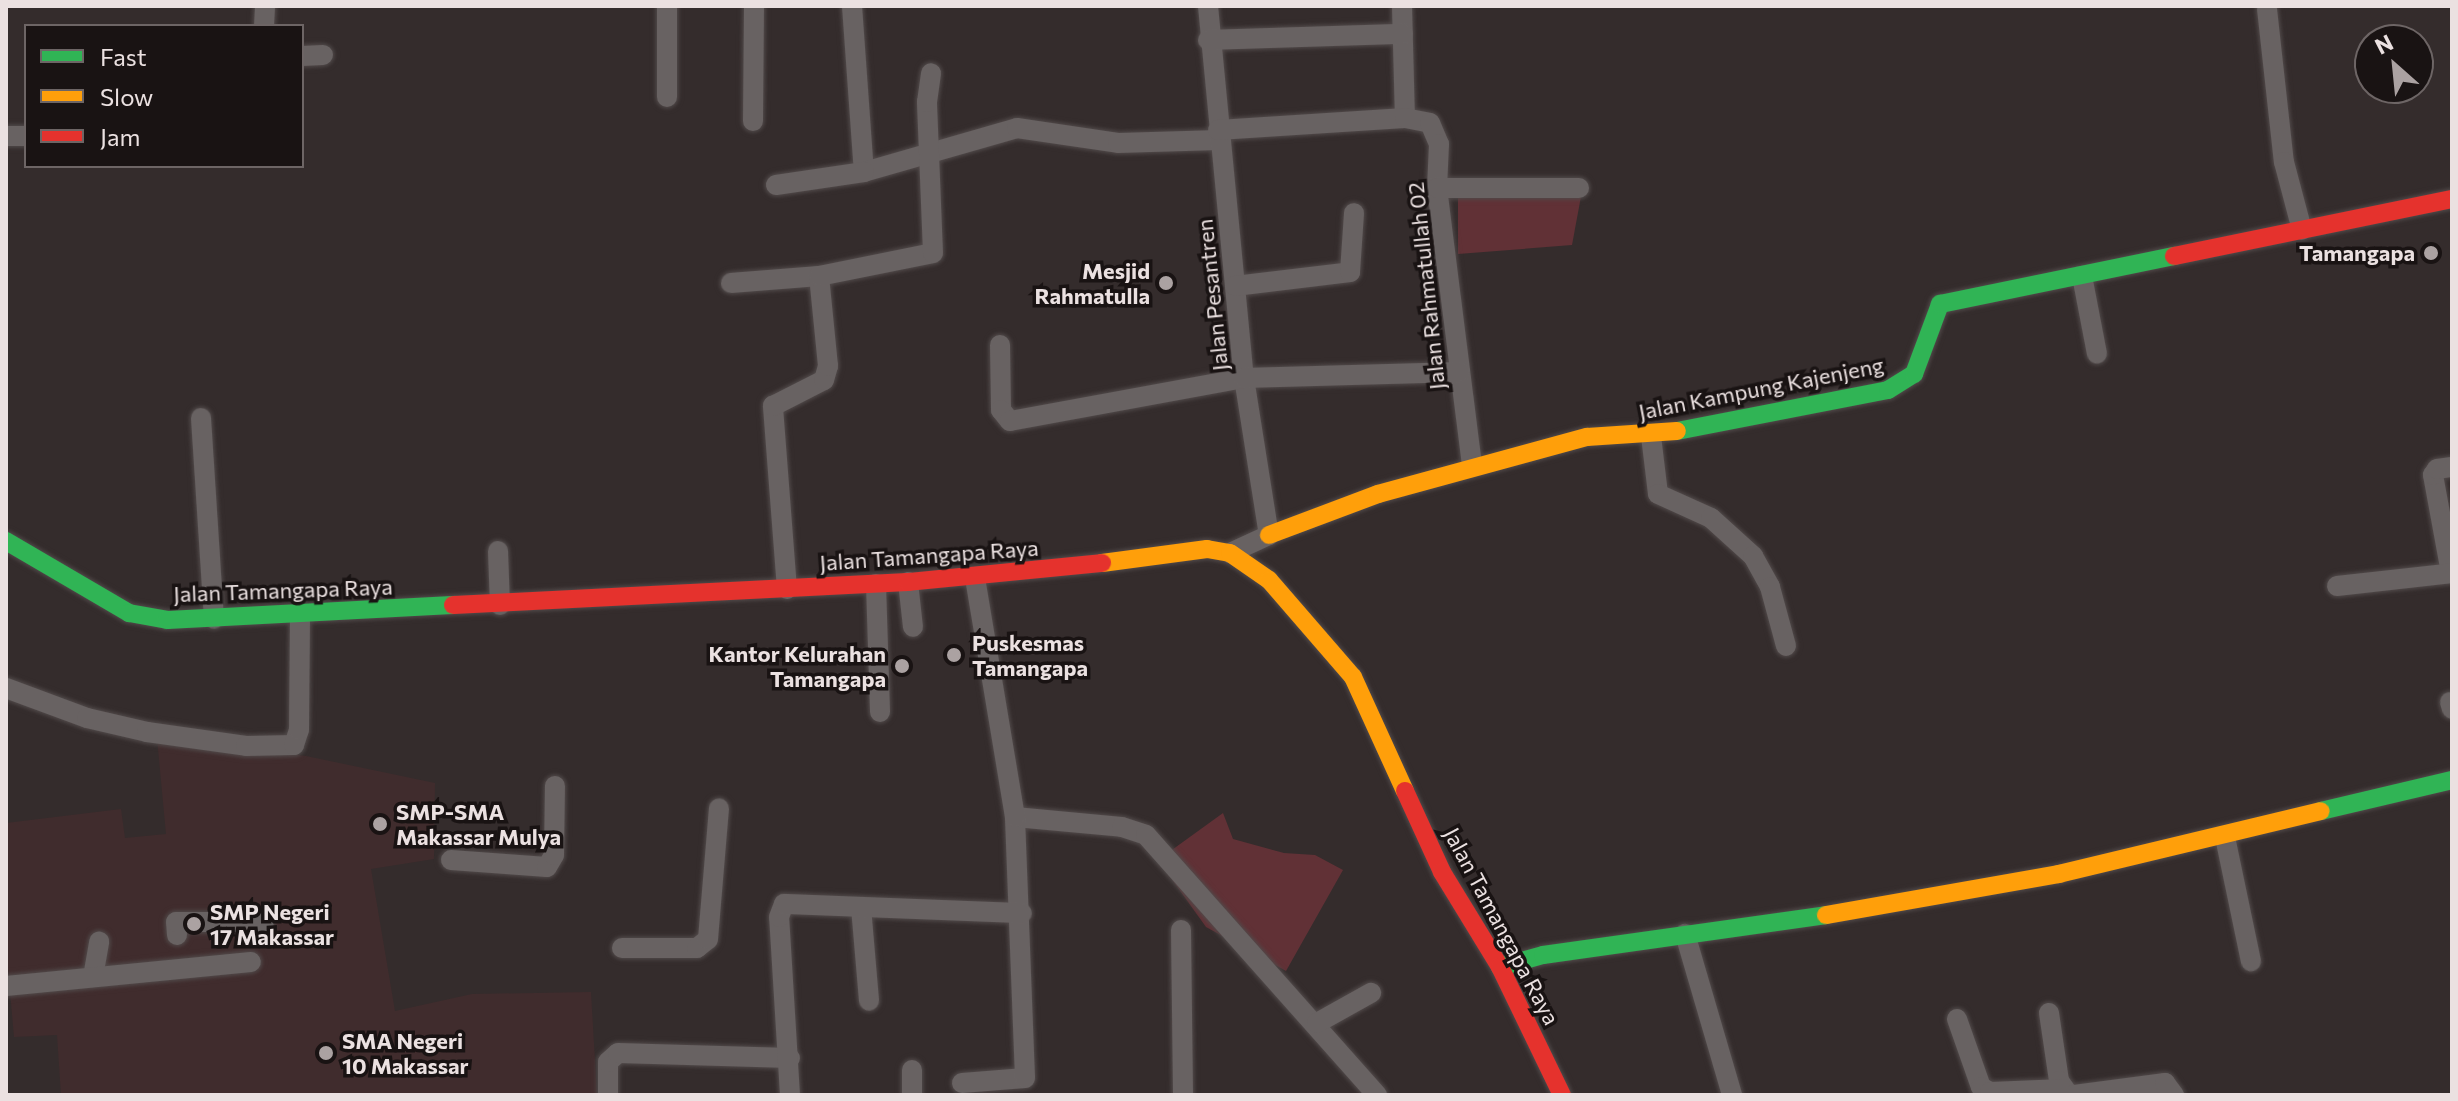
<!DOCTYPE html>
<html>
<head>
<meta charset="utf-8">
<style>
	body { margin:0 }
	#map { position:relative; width:2458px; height:1101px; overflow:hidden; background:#342c2c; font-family:Commissioner,sans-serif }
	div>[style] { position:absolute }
	.built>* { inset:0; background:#402c2d }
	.green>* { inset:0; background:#613136 }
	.roads { filter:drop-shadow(0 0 2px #514a4a) drop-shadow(0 0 2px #514a4a) }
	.street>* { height:20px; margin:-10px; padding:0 10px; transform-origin:10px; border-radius:10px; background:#686262 }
	.fast>* { height:18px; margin:-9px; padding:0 9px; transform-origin:9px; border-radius:9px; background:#30b455 }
	.slow>* { height:18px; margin:-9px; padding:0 9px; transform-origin:9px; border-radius:9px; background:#ff9f0a }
	.jam>* { height:18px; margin:-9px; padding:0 9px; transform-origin:9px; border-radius:9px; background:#e5322d }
	.dots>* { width:22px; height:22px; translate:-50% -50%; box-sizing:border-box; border:4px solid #191313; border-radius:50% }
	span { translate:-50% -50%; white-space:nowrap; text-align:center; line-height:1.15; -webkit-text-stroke:7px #191313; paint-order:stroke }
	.poi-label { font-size:22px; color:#ebe1e1; font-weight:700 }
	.right { translate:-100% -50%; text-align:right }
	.left { translate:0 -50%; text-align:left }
	.street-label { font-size:22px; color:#ebe1e1 }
	.frame { position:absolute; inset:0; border:8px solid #ebe1e1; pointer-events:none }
	.legend { position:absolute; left:24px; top:24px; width:280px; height:144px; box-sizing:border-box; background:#191313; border:2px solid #6d6565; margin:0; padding:10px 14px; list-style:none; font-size:24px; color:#ebe1e1 }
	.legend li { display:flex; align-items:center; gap:16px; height:40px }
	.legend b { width:40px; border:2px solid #6d6565 }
	.north { position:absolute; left:2354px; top:24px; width:80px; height:80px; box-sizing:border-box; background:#191313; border:2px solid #6d6565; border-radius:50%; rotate:333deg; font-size:22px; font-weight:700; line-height:32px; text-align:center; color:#ebe1e1 }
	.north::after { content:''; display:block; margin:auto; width:28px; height:36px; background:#aba2a2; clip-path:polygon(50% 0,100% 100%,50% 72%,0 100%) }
</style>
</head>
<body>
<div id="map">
	<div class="built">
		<i style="clip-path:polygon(157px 738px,306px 756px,435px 783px,434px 859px,371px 869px,395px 1011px,472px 994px,591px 992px,597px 1095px,61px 1095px,57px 1035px,14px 1037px,6px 946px,6px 823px,121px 809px,125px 838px,166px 834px)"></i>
	</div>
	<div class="green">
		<i style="clip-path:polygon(1458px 189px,1582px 191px,1572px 245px,1458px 254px)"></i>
		<i style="clip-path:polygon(1223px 813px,1233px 839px,1284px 853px,1315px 855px,1343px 870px,1286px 971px,1206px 927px,1158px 860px)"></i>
	</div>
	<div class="roads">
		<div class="street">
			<i style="left:852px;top:6px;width:166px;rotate:85.9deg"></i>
			<i style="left:864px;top:172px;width:159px;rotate:-16deg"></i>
			<i style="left:1017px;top:128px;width:102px;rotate:8.4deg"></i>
			<i style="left:1118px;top:143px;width:101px;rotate:-1.7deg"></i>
			<i style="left:1208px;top:6px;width:374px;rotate:84.5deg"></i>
			<i style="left:1244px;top:378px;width:159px;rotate:81deg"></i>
			<i style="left:1269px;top:535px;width:43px;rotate:155.2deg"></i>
			<i style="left:1402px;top:6px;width:112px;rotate:88.5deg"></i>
			<i style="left:2267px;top:9px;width:154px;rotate:83.7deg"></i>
			<i style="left:2284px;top:162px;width:70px;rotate:75.2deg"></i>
			<i style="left:264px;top:26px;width:20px;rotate:-87deg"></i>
			<i style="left:1208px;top:40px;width:195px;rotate:-1.8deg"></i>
			<i style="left:302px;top:56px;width:21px;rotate:-3deg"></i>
			<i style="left:667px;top:97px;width:91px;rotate:-90deg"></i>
			<i style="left:753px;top:121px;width:115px;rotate:-89.5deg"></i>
			<i style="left:1218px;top:130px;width:187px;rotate:-3.7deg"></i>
			<i style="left:1405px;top:118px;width:25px;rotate:11deg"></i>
			<i style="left:1430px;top:123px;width:23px;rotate:67deg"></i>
			<i style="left:1439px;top:144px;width:44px;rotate:92.6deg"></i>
			<i style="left:1437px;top:188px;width:280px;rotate:82.8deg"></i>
			<i style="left:6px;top:136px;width:20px"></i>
			<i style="left:776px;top:185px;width:89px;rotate:-8.4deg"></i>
			<i style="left:1437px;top:188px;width:142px"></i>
			<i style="left:2082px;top:276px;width:79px;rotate:79.1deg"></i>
			<i style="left:731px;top:283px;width:88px;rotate:-4.5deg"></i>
			<i style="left:1235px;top:286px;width:116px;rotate:-6.9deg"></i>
			<i style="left:1350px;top:272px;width:59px;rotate:-86.1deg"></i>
			<i style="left:1000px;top:345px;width:65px;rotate:89.1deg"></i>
			<i style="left:1001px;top:410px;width:14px;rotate:51deg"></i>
			<i style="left:1010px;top:421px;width:238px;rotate:-10.4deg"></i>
			<i style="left:1244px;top:378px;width:216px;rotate:-1.6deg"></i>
			<i style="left:201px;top:418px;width:201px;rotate:86.3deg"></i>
			<i style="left:1651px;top:436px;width:58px;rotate:83.1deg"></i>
			<i style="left:1658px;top:494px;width:58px;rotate:24.4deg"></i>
			<i style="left:1711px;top:518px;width:57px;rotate:42.1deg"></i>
			<i style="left:1753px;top:556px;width:35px;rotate:61deg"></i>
			<i style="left:1770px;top:587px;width:61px;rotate:74.8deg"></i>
			<i style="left:498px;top:551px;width:54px;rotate:87.9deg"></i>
			<i style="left:2451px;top:573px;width:100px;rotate:-100.4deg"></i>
			<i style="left:2433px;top:475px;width:7px;rotate:-56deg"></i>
			<i style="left:2437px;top:469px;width:15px;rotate:-8deg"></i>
			<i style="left:908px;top:582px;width:45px;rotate:83.7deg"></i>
			<i style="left:876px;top:584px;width:128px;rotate:88.2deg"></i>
			<i style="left:2337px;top:586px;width:116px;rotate:-6.4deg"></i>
			<i style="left:787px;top:589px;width:184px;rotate:-94.4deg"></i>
			<i style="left:773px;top:406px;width:57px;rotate:-27deg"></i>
			<i style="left:824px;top:380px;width:15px;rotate:-74deg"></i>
			<i style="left:828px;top:366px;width:90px;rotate:-95.7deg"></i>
			<i style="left:819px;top:276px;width:116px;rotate:-11.4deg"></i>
			<i style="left:933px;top:253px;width:151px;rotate:-92.3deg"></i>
			<i style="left:927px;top:102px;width:29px;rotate:-82deg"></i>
			<i style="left:6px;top:688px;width:86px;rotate:20.3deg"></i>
			<i style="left:87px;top:718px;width:62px;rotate:13.1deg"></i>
			<i style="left:147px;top:732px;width:100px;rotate:8deg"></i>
			<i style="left:246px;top:746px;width:48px;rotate:-1.2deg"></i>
			<i style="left:294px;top:745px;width:16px;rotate:-72deg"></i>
			<i style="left:299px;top:730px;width:114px;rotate:-89.5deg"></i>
			<i style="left:2450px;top:702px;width:7px;rotate:74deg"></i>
			<i style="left:1015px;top:817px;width:107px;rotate:5.3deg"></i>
			<i style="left:1122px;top:827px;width:25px;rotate:18deg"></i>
			<i style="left:1146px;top:835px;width:348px;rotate:48.4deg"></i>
			<i style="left:2225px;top:837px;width:127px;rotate:78.2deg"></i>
			<i style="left:451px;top:860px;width:96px;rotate:4.2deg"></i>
			<i style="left:547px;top:867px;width:14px;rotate:-60deg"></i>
			<i style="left:554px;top:855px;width:69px;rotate:-89.2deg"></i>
			<i style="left:861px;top:907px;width:94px;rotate:85.1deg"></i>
			<i style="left:1181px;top:930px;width:165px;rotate:89.3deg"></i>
			<i style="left:1685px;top:934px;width:168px;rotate:73.7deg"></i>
			<i style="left:177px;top:935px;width:13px;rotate:-94deg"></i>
			<i style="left:176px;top:922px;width:88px"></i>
			<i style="left:622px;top:948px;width:75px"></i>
			<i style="left:697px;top:948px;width:14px;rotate:-39deg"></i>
			<i style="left:708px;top:939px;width:131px;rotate:-85.2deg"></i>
			<i style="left:93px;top:977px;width:36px;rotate:-80deg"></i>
			<i style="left:6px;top:986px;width:246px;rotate:-5.6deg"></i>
			<i style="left:2049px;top:1013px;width:69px;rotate:81.6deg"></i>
			<i style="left:2059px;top:1081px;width:17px;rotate:54deg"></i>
			<i style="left:1957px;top:1019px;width:72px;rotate:70.6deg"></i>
			<i style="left:1981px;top:1087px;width:10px;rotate:29deg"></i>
			<i style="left:1990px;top:1092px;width:73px;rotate:-2.4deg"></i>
			<i style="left:1317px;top:1023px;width:62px;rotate:-29.1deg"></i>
			<i style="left:912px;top:1070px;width:25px;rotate:90deg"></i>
			<i style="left:962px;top:1083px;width:63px;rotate:-4.5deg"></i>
			<i style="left:1025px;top:1078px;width:261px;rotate:-92.2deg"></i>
			<i style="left:1015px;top:817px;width:243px;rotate:-99.5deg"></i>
			<i style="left:608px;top:1095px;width:33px;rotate:-90deg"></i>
			<i style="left:608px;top:1062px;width:13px;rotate:-42deg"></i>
			<i style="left:618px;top:1053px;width:172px;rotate:1.7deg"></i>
			<i style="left:790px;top:1095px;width:178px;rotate:-93.5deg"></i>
			<i style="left:779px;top:917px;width:14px;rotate:-69deg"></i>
			<i style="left:784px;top:904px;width:238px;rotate:2.2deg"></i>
			<i style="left:2074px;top:1095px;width:92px;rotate:-7.5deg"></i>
			<i style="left:2165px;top:1083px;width:15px;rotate:53deg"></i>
		</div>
		<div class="fast">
			<i style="left:1677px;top:431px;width:215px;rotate:-11deg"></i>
			<i style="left:1888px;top:390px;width:31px;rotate:-32deg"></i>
			<i style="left:1914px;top:374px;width:75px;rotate:-69.6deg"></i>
			<i style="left:1940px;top:304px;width:239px;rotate:-11.6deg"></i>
			<i style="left:6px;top:541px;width:143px;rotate:30.3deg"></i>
			<i style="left:129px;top:613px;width:39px;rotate:10deg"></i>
			<i style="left:167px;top:620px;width:286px;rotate:-3deg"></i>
			<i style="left:2321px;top:811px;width:135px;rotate:-13.3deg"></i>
			<i style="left:1500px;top:967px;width:45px;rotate:-15.6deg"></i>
			<i style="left:1543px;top:955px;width:286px;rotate:-8deg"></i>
		</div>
		<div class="slow">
			<i style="left:1269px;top:535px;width:116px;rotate:-20.6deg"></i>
			<i style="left:1378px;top:494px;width:217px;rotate:-15.3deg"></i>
			<i style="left:1587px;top:437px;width:90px;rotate:-3.8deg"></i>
			<i style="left:1102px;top:563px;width:106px;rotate:-7.6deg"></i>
			<i style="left:1207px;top:549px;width:23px;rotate:10deg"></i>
			<i style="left:1230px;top:553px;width:47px;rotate:34.7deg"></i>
			<i style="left:1269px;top:580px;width:128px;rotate:49.1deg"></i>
			<i style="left:1353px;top:677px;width:125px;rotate:65.5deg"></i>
			<i style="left:1826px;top:915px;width:237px;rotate:-10deg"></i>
			<i style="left:2059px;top:874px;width:269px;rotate:-13.5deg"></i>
		</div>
		<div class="jam">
			<i style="left:2174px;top:256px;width:284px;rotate:-11.6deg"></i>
			<i style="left:453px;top:605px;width:456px;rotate:-2.9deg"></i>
			<i style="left:908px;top:582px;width:195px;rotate:-5.6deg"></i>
			<i style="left:1405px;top:791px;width:89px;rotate:65.4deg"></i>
			<i style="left:1442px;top:872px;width:111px;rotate:58.6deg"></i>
			<i style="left:1500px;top:967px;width:142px;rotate:64.2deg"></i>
		</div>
	</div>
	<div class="dots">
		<i style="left:2431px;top:253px;background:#aba2a2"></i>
		<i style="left:1166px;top:283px;background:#aba2a2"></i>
		<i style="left:954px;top:655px;background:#aba2a2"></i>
		<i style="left:902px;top:666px;background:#aba2a2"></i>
		<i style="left:380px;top:824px;background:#aba2a2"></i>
		<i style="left:194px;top:924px;background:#aba2a2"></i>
		<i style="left:326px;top:1053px;background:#aba2a2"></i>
	</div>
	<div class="poi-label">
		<span class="right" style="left:2415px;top:253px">Tamangapa</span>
		<span class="right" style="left:1150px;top:283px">Mesjid<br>Rahmatulla</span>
		<span class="left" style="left:972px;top:655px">Puskesmas<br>Tamangapa</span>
		<span class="right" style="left:886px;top:666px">Kantor Kelurahan<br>Tamangapa</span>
		<span class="left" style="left:396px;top:824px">SMP-SMA<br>Makassar Mulya</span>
		<span class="left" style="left:210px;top:924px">SMP Negeri<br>17 Makassar</span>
		<span class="left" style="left:342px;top:1053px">SMA Negeri<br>10 Makassar</span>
	</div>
	<div class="street-label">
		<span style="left:1426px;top:286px;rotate:-96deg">Jalan Rahmatullah 02</span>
		<span style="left:1212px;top:295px;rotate:-96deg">Jalan Pesantren</span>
		<span style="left:1761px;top:388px;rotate:-11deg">Jalan Kampung Kajenjeng</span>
		<span style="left:929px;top:555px;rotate:-4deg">Jalan Tamangapa Raya</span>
		<span style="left:283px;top:590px;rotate:-2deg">Jalan Tamangapa Raya</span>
		<span style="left:1502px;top:926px;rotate:62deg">Jalan Tamangapa Raya</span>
	</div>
	<div class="frame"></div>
	<ul class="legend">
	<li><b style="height:10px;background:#30b455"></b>Fast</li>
	<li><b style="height:10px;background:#ff9f0a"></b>Slow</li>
	<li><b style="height:10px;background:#e5322d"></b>Jam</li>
	</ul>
	<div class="north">N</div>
</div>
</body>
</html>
